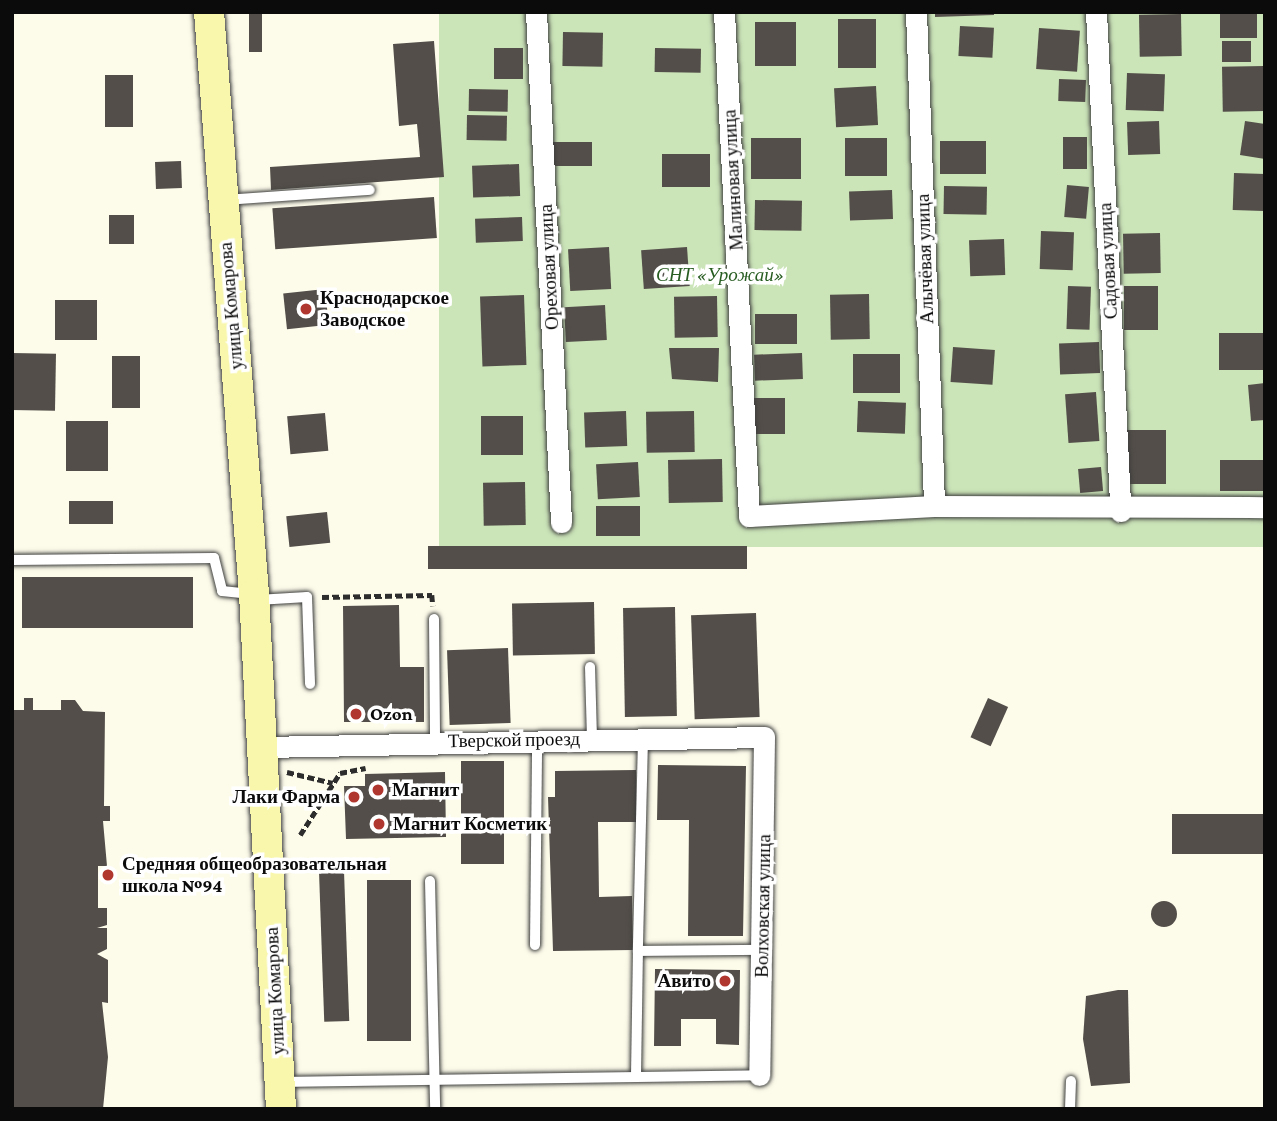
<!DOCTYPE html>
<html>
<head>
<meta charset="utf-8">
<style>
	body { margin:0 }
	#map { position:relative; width:1277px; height:1121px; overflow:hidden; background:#fdfceb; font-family:"Crimson Pro",serif }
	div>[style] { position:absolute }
	.green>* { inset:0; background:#cbe4b8; transform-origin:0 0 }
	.building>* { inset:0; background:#534e49; transform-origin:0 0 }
	.round { border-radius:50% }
	.path>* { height:4.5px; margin-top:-2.25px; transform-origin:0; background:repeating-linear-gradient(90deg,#2d2d2d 0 7px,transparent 0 10.5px) }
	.roads { filter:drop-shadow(0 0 2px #3e3e3e) drop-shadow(0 0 2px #3e3e3e) }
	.lane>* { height:10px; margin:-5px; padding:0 5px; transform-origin:5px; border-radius:5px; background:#fff }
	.street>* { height:21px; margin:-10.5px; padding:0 10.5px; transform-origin:10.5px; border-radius:10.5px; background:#fff }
	.secondary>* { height:30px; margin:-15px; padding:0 15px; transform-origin:15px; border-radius:15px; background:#f8f7ac }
	.dots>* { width:19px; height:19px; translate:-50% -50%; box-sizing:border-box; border:4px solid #fff; border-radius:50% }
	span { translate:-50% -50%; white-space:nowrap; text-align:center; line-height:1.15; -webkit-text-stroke:7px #fff; paint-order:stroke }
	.street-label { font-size:19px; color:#0b0b0b }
	.park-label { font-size:19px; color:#285d22; font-style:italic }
	.poi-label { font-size:19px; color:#0b0b0b; font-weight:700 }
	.left { translate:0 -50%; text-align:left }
	.right { translate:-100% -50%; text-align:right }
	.frame { position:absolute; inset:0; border:14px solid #0b0b0b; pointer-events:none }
</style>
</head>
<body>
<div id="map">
	<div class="green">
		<i style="left:439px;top:12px;width:826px;height:535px"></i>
	</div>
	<div class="building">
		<i style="left:249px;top:12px;width:13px;height:40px"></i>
		<i style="clip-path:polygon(935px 12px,994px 12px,994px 15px,935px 17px)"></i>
		<i style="left:1220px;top:12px;width:37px;height:26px"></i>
		<i style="left:1181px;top:14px;width:42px;height:42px;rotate:89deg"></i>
		<i style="left:876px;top:19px;width:49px;height:38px;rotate:90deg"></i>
		<i style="left:755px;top:22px;width:41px;height:44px"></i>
		<i style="left:960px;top:26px;width:34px;height:30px;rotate:3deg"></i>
		<i style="left:1039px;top:28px;width:41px;height:41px;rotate:4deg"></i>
		<i style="left:563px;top:32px;width:40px;height:34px;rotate:1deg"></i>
		<i style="clip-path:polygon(434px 41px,444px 177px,271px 190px,270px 167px,420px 157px,417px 124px,399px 126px,393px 44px)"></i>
		<i style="left:1222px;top:41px;width:29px;height:21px"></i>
		<i style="left:494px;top:48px;width:29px;height:31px"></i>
		<i style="left:655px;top:48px;width:46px;height:24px;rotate:1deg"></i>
		<i style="left:1264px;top:66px;width:45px;height:42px;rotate:89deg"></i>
		<i style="left:1127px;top:73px;width:38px;height:37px;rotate:2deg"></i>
		<i style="left:105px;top:75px;width:28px;height:52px"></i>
		<i style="left:1059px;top:79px;width:27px;height:22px;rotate:2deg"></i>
		<i style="left:876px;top:86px;width:39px;height:42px;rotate:87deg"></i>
		<i style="left:469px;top:89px;width:39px;height:22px;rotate:1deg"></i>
		<i style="left:467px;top:115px;width:40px;height:25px;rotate:1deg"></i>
		<i style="left:1159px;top:121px;width:33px;height:32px;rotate:88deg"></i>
		<i style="clip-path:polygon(1245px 121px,1265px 124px,1265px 159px,1240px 155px)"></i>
		<i style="left:1063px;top:137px;width:24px;height:32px"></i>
		<i style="left:751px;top:138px;width:50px;height:41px"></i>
		<i style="left:887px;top:138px;width:38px;height:42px;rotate:90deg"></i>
		<i style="left:940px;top:141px;width:46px;height:33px"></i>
		<i style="left:592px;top:142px;width:24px;height:41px;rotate:90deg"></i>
		<i style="left:710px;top:154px;width:33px;height:48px;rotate:90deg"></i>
		<i style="left:181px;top:161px;width:27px;height:26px;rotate:88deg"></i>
		<i style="left:519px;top:164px;width:32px;height:47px;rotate:88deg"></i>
		<i style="left:1234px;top:173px;width:31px;height:37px;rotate:2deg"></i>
		<i style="left:1067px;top:185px;width:22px;height:32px;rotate:5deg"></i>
		<i style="left:944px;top:186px;width:43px;height:28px;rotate:1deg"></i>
		<i style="left:892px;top:190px;width:29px;height:43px;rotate:88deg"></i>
		<i style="left:434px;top:197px;width:41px;height:162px;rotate:86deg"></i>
		<i style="left:755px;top:200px;width:47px;height:30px;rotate:1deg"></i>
		<i style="left:109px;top:215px;width:25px;height:29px"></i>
		<i style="left:522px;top:217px;width:24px;height:47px;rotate:88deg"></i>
		<i style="left:1041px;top:231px;width:33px;height:38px;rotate:2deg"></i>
		<i style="left:1160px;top:233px;width:40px;height:37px;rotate:89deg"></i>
		<i style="left:1004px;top:239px;width:36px;height:35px;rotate:88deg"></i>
		<i style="left:609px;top:247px;width:42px;height:41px;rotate:87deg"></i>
		<i style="left:687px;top:247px;width:39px;height:46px;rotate:86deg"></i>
		<i style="left:1068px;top:286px;width:23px;height:43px;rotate:2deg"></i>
		<i style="left:1124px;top:286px;width:34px;height:44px"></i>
		<i style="left:325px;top:289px;width:36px;height:42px;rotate:84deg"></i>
		<i style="left:869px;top:294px;width:45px;height:39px;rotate:89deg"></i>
		<i style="left:524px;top:295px;width:70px;height:44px;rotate:88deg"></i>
		<i style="left:717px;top:296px;width:41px;height:43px;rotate:89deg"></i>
		<i style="left:55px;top:300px;width:42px;height:40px"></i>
		<i style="left:605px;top:305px;width:35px;height:41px;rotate:87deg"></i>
		<i style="left:797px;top:314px;width:30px;height:42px;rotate:90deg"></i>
		<i style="left:1219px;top:333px;width:46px;height:37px"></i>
		<i style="left:1099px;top:342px;width:31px;height:40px;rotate:88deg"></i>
		<i style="left:953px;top:347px;width:42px;height:35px;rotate:4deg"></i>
		<i style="clip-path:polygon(669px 348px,719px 348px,718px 382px,672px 379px)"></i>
		<i style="left:12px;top:353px;width:44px;height:57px;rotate:1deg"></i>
		<i style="left:802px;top:353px;width:26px;height:48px;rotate:88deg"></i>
		<i style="left:900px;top:354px;width:39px;height:47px;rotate:90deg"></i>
		<i style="left:140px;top:356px;width:52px;height:28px;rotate:90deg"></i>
		<i style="clip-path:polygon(1265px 383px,1265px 420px,1251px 421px,1248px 385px)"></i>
		<i style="left:1096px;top:392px;width:49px;height:31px;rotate:86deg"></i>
		<i style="left:754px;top:398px;width:31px;height:36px"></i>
		<i style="left:858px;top:401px;width:48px;height:31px;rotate:2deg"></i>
		<i style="left:626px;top:411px;width:35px;height:42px;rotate:88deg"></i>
		<i style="left:694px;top:411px;width:41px;height:48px;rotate:89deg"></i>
		<i style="left:325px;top:413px;width:38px;height:38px;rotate:85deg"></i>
		<i style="left:481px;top:416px;width:42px;height:39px"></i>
		<i style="left:66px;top:421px;width:42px;height:50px"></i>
		<i style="left:1125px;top:430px;width:41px;height:54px"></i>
		<i style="left:722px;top:459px;width:43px;height:54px;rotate:89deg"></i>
		<i style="left:1220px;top:460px;width:45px;height:31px"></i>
		<i style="left:638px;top:462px;width:35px;height:42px;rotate:87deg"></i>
		<i style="left:1101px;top:467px;width:24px;height:23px;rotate:85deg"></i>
		<i style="left:525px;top:482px;width:43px;height:42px;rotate:89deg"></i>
		<i style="left:113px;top:501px;width:23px;height:44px;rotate:90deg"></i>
		<i style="left:596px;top:506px;width:44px;height:30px"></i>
		<i style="left:327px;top:512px;width:31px;height:41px;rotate:84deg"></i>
		<i style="left:747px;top:546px;width:23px;height:319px;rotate:90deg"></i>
		<i style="left:193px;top:577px;width:51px;height:171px;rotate:90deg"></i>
		<i style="left:594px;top:602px;width:52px;height:82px;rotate:89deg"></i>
		<i style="clip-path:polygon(399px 605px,400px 667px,424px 667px,424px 722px,344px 722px,343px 606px)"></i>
		<i style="left:675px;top:607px;width:109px;height:52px;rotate:89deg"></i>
		<i style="left:756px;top:613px;width:104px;height:65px;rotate:88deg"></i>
		<i style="left:508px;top:648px;width:75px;height:61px;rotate:88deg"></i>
		<i style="clip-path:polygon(24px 698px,33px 698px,33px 710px,61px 710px,61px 700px,75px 700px,83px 711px,105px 712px,104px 806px,110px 806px,110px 821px,103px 821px,107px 866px,98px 866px,98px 908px,107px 908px,107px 925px,97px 928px,107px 928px,107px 949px,97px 954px,108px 960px,108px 1003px,102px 1002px,108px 1057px,103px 1109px,12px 1109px,12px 710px,24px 710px)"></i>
		<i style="left:988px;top:698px;width:22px;height:43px;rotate:24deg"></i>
		<i style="left:461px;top:761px;width:43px;height:103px"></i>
		<i style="clip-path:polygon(658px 765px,746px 766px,743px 936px,688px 936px,689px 820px,657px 820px)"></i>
		<i style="clip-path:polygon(636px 770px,637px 822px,598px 822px,599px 897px,632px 896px,633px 950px,553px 951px,548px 797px,555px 797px,555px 771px)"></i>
		<i style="clip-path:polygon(445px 772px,446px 837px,346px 839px,344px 786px,365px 786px,365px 774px)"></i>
		<i style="left:1265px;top:814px;width:40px;height:93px;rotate:90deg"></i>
		<i style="left:344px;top:871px;width:150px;height:25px;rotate:88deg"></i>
		<i style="left:367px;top:880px;width:44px;height:161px"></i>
		<i class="round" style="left:1151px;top:901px;width:26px;height:26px"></i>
		<i style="clip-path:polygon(655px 969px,740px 970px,739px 1045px,716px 1044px,716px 1019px,681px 1019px,681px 1046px,654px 1046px)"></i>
		<i style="clip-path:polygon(1118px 990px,1128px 990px,1130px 1083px,1091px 1086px,1083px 1039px,1086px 996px)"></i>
	</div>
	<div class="path">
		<i style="left:322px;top:597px;width:110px;rotate:-1deg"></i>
		<i style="left:432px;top:595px;width:11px;rotate:85deg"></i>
		<i style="left:287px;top:772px;width:47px;rotate:13.4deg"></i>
		<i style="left:300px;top:835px;width:74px;rotate:-57.2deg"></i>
		<i style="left:340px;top:773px;width:26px;rotate:-11deg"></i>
	</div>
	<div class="roads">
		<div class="lane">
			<i style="left:226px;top:200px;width:144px;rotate:-4deg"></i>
			<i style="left:12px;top:560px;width:202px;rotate:-0.6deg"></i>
			<i style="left:214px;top:558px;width:34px;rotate:76deg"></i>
			<i style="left:222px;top:591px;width:29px;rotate:6deg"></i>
			<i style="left:257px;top:600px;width:50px;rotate:-3.4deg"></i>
			<i style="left:307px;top:597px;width:87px;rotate:88deg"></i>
			<i style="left:434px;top:619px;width:123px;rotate:89.5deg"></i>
			<i style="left:590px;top:667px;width:72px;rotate:88.4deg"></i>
			<i style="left:643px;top:739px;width:212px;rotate:91.4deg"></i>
			<i style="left:638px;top:951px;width:125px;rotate:-0.5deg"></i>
			<i style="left:430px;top:881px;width:228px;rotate:88.7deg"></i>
			<i style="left:535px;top:945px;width:206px;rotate:-89.4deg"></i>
			<i style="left:636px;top:1076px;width:125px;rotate:-89.1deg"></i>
			<i style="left:283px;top:1082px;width:476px;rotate:-0.8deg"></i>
			<i style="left:1070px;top:1109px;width:28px;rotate:-88deg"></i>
		</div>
		<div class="street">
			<i style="left:536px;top:12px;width:511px;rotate:87.19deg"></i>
			<i style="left:724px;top:12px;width:505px;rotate:87.16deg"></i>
			<i style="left:749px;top:516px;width:185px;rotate:-3.1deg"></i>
			<i style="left:934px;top:506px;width:331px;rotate:0.2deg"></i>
			<i style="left:916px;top:12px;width:494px;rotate:87.9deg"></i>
			<i style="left:1096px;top:12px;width:500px;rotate:87.2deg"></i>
			<i style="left:264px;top:747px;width:500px;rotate:-1.15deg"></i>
			<i style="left:764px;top:737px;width:338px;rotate:90.8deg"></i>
		</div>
		<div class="secondary">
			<i style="left:209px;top:12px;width:584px;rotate:85.58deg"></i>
			<i style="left:254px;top:594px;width:516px;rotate:87deg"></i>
		</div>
	</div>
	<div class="dots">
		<i style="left:306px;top:309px;background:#af3730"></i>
		<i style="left:356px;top:714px;background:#af3730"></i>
		<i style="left:378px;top:790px;background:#af3730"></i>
		<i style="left:354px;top:797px;background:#af3730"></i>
		<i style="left:379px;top:824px;background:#af3730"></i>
		<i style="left:108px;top:875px;background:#af3730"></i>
		<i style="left:725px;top:981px;background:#af3730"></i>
	</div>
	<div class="street-label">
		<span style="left:733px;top:180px;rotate:-93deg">Малиновая улица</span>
		<span style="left:925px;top:259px;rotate:-92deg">Алычёвая улица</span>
		<span style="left:1108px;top:261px;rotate:-93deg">Садовая улица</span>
		<span style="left:549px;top:267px;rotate:-93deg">Ореховая улица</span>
		<span style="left:231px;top:306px;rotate:-95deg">улица Комарова</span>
		<span style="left:514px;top:740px;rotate:-1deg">Тверской проезд</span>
		<span style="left:763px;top:906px;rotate:-89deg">Волховская улица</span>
		<span style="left:275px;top:991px;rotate:-93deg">улица Комарова</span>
	</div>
	<div class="park-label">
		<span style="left:720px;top:275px">СНТ «Урожай»</span>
	</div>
	<div class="poi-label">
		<span class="left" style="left:320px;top:309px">Краснодарское<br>Заводское</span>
		<span class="left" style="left:370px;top:714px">Ozon</span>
		<span class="left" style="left:392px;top:790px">Магнит</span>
		<span class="right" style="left:340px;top:797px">Лаки Фарма</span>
		<span class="left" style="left:393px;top:824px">Магнит Косметик</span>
		<span class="left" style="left:122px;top:875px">Средняя общеобразовательная<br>школа №94</span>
		<span class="right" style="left:711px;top:981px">Авито</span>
	</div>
	<div class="frame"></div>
</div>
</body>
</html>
